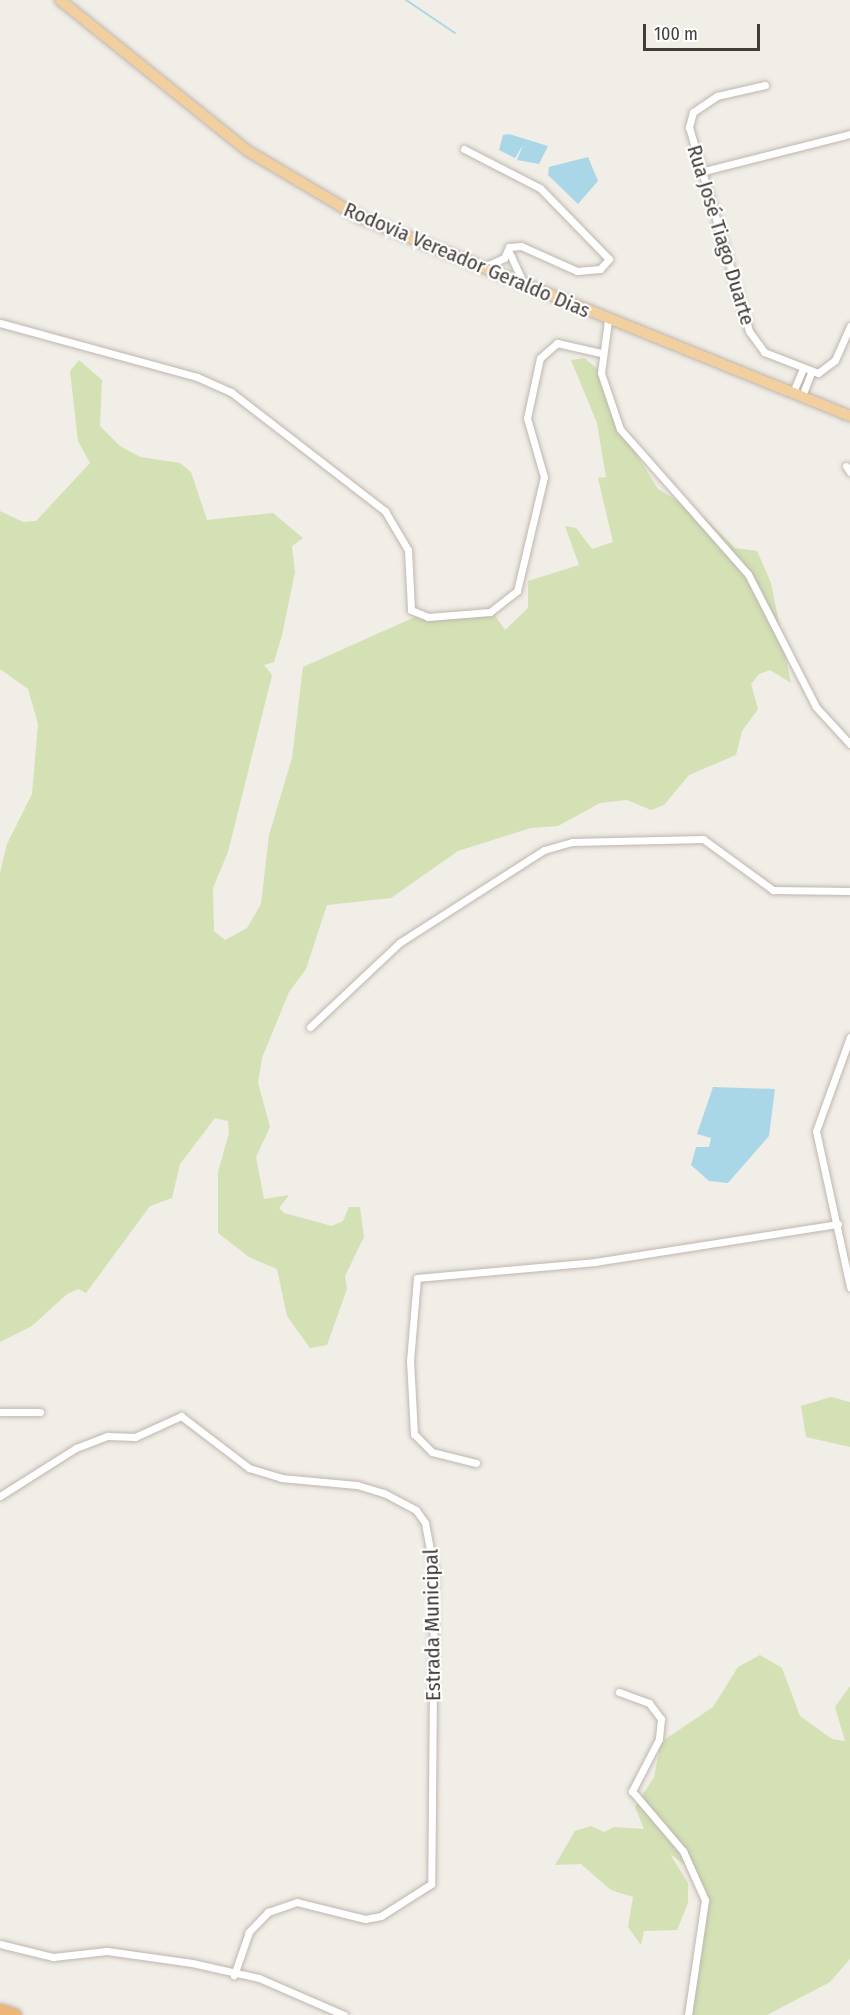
<!DOCTYPE html>
<html>
<head>
<meta charset="utf-8">
<style>
	body { margin:0 }
	#map { position:relative; width:850px; height:2015px; overflow:hidden; background:#f1ede7; font-family:"Fira Sans Condensed",sans-serif }
	div>[style] { position:absolute }
	.green>* { inset:0; background:#d3e1b5 }
	.water>* { inset:0; background:#aad7e7 }
	.stream>* { height:2px; margin:-1px; padding:0 1px; transform-origin:1px; border-radius:1px; background:#aad7e7 }
	.roads { filter:drop-shadow(0 0 2px #bfb6ae) drop-shadow(0 0 2px #bfb6ae) }
	.minor>* { height:7px; margin:-3.5px; padding:0 3.5px; transform-origin:3.5px; border-radius:3.5px; background:#fff }
	.primary>* { height:10px; margin:-5px; padding:0 5px; transform-origin:5px; border-radius:5px; background:#f2cf9f }
	.motorway>* { height:12px; margin:-6px; padding:0 6px; transform-origin:6px; border-radius:6px; background:#edb577 }
	span { translate:-50% -50%; white-space:nowrap; text-align:center; line-height:1.15; -webkit-text-stroke:4.5px #fff; paint-order:stroke }
	.street-label { font-size:21px; color:#443d37 }
	.scale { position:absolute; left:643px; top:24px; width:117px; height:27px; box-sizing:border-box; border:3px solid #443d37; border-top:0; padding-left:8px; font-size:18px; line-height:21px; white-space:nowrap; color:#443d37; -webkit-text-stroke:4px #fff; paint-order:stroke }
</style>
</head>
<body>
<div id="map">
	<div class="green">
		<i style="clip-path:polygon(584px 358px,604px 374px,626px 437px,658px 489px,691px 509px,694px 519px,702px 515px,735px 548px,757px 551px,771px 583px,791px 683px,770px 670px,759px 674px,751px 684px,758px 709px,742px 731px,736px 755px,689px 775px,664px 805px,651px 810px,627px 800px,600px 803px,558px 826px,531px 828px,458px 851px,391px 898px,327px 905px,306px 969px,289px 992px,262px 1058px,258px 1083px,270px 1127px,256px 1157px,264px 1199px,289px 1195px,279px 1208px,284px 1213px,332px 1226px,343px 1221px,349px 1207px,360px 1207px,364px 1237px,345px 1276px,347px 1289px,327px 1345px,310px 1348px,287px 1316px,277px 1269px,249px 1257px,218px 1233px,218px 1172px,229px 1133px,228px 1121px,215px 1118px,180px 1164px,172px 1198px,150px 1206px,86px 1293px,78px 1289px,67px 1294px,32px 1326px,0 1342px,0 873px,7px 844px,32px 794px,38px 724px,28px 689px,0 669px,0 511px,23px 522px,36px 521px,90px 463px,78px 441px,70px 371px,79px 360px,102px 380px,100px 426px,120px 446px,140px 457px,180px 463px,191px 472px,207px 520px,273px 513px,303px 538px,292px 546px,295px 572px,282px 635px,274px 662px,264px 665px,272px 675px,228px 852px,213px 888px,214px 931px,225px 940px,247px 928px,261px 904px,269px 835px,292px 758px,303px 667px,415px 617px,492px 611px,505px 630px,528px 608px,528px 581px,579px 565px,565px 526px,576px 528px,592px 549px,613px 542px,598px 478px,606px 477px,597px 423px,571px 360px)"></i>
		<i style="clip-path:polygon(831px 1397px,850px 1402px,850px 1447px,806px 1437px,801px 1406px)"></i>
		<i style="clip-path:polygon(760px 1655px,782px 1668px,800px 1716px,832px 1739px,845px 1741px,835px 1707px,850px 1686px,850px 1959px,830px 1982px,767px 2015px,688px 2015px,704px 1910px,690px 1869px,670px 1854px,688px 1883px,688px 1903px,677px 1930px,644px 1931px,641px 1945px,628px 1927px,633px 1897px,611px 1890px,581px 1864px,555px 1865px,575px 1831px,591px 1826px,604px 1832px,614px 1827px,644px 1829px,635px 1807px,654px 1777px,661px 1742px,713px 1707px,738px 1667px)"></i>
	</div>
	<div class="water">
		<i style="clip-path:polygon(509px 134px,548px 146px,539px 164px,517px 160px,523px 145px,515px 158px,499px 150px,503px 135px)"></i>
		<i style="clip-path:polygon(588px 157px,598px 181px,578px 204px,548px 175px,549px 167px)"></i>
		<i style="clip-path:polygon(713px 1087px,775px 1089px,769px 1136px,728px 1183px,709px 1181px,691px 1165px,696px 1147px,709px 1147px,711px 1138px,697px 1134px)"></i>
	</div>
	<div class="stream">
		<i style="left:406px;top:0;width:59px;rotate:34deg"></i>
	</div>
	<div class="roads">
		<div class="minor">
			<i style="left:765px;top:85px;width:49px;rotate:167.1deg"></i>
			<i style="left:717px;top:96px;width:29px;rotate:146deg"></i>
			<i style="left:693px;top:112px;width:16px;rotate:105deg"></i>
			<i style="left:689px;top:127px;width:213px;rotate:73.6deg"></i>
			<i style="left:749px;top:331px;width:26px;rotate:54deg"></i>
			<i style="left:764px;top:352px;width:58px;rotate:21.3deg"></i>
			<i style="left:818px;top:373px;width:21px;rotate:-37deg"></i>
			<i style="left:835px;top:360px;width:37px;rotate:-66deg"></i>
			<i style="left:464px;top:149px;width:85px;rotate:27.2deg"></i>
			<i style="left:540px;top:188px;width:99px;rotate:45.8deg"></i>
			<i style="left:609px;top:259px;width:13px;rotate:132deg"></i>
			<i style="left:600px;top:269px;width:23px;rotate:175deg"></i>
			<i style="left:577px;top:271px;width:61px;rotate:-155.9deg"></i>
			<i style="left:521px;top:246px;width:12px;rotate:175deg"></i>
			<i style="left:509px;top:247px;width:12px;rotate:114deg"></i>
			<i style="left:504px;top:258px;width:22px;rotate:156deg"></i>
			<i style="left:700px;top:172px;width:155px;rotate:-14.2deg"></i>
			<i style="left:509px;top:252px;width:33px;rotate:65deg"></i>
			<i style="left:608px;top:320px;width:53px;rotate:97.5deg"></i>
			<i style="left:601px;top:373px;width:59px;rotate:71.3deg"></i>
			<i style="left:620px;top:429px;width:193px;rotate:48.6deg"></i>
			<i style="left:748px;top:574px;width:149px;rotate:62.9deg"></i>
			<i style="left:816px;top:707px;width:50px;rotate:47.4deg"></i>
			<i style="left:0;top:323px;width:204px;rotate:15.3deg"></i>
			<i style="left:197px;top:377px;width:37px;rotate:24deg"></i>
			<i style="left:231px;top:392px;width:195px;rotate:37.7deg"></i>
			<i style="left:385px;top:511px;width:45px;rotate:59.5deg"></i>
			<i style="left:408px;top:550px;width:60px;rotate:87.1deg"></i>
			<i style="left:411px;top:610px;width:18px;rotate:22deg"></i>
			<i style="left:428px;top:617px;width:62px;rotate:-4.6deg"></i>
			<i style="left:490px;top:612px;width:34px;rotate:-38deg"></i>
			<i style="left:517px;top:591px;width:117px;rotate:-76.7deg"></i>
			<i style="left:544px;top:477px;width:61px;rotate:-106.1deg"></i>
			<i style="left:527px;top:418px;width:61px;rotate:-77.8deg"></i>
			<i style="left:540px;top:358px;width:23px;rotate:-41deg"></i>
			<i style="left:557px;top:343px;width:45px;rotate:12.8deg"></i>
			<i style="left:793px;top:392px;width:23px;rotate:-67deg"></i>
			<i style="left:802px;top:396px;width:25px;rotate:-69deg"></i>
			<i style="left:846px;top:466px;width:7px;rotate:56deg"></i>
			<i style="left:310px;top:1027px;width:122px;rotate:-43.3deg"></i>
			<i style="left:399px;top:943px;width:172px;rotate:-32.7deg"></i>
			<i style="left:544px;top:850px;width:29px;rotate:-16deg"></i>
			<i style="left:572px;top:842px;width:131px;rotate:-1.3deg"></i>
			<i style="left:703px;top:839px;width:87px;rotate:36.1deg"></i>
			<i style="left:773px;top:890px;width:77px;rotate:0.7deg"></i>
			<i style="left:850px;top:1037px;width:100px;rotate:109.9deg"></i>
			<i style="left:816px;top:1131px;width:160px;rotate:77.7deg"></i>
			<i style="left:0;top:1412px;width:40px"></i>
			<i style="left:476px;top:1463px;width:45px;rotate:-166deg"></i>
			<i style="left:432px;top:1452px;width:25px;rotate:-135deg"></i>
			<i style="left:414px;top:1434px;width:73px;rotate:-93.1deg"></i>
			<i style="left:410px;top:1361px;width:83px;rotate:-85.2deg"></i>
			<i style="left:417px;top:1278px;width:179px;rotate:-5.1deg"></i>
			<i style="left:595px;top:1262px;width:246px;rotate:-8.9deg"></i>
			<i style="left:0;top:1496px;width:90px;rotate:-32.3deg"></i>
			<i style="left:76px;top:1448px;width:34px;rotate:-21deg"></i>
			<i style="left:108px;top:1436px;width:27px;rotate:2deg"></i>
			<i style="left:135px;top:1437px;width:51px;rotate:-24.5deg"></i>
			<i style="left:181px;top:1416px;width:86px;rotate:37.4deg"></i>
			<i style="left:249px;top:1468px;width:34px;rotate:17deg"></i>
			<i style="left:281px;top:1478px;width:76px;rotate:5.3deg"></i>
			<i style="left:357px;top:1485px;width:28px;rotate:17deg"></i>
			<i style="left:384px;top:1493px;width:36px;rotate:28deg"></i>
			<i style="left:416px;top:1510px;width:16px;rotate:55deg"></i>
			<i style="left:425px;top:1523px;width:49px;rotate:79.4deg"></i>
			<i style="left:434px;top:1571px;width:313px;rotate:90.5deg"></i>
			<i style="left:431px;top:1884px;width:59px;rotate:147.4deg"></i>
			<i style="left:381px;top:1916px;width:16px;rotate:169deg"></i>
			<i style="left:365px;top:1919px;width:70px;rotate:-166deg"></i>
			<i style="left:297px;top:1902px;width:31px;rotate:161deg"></i>
			<i style="left:268px;top:1912px;width:28px;rotate:134deg"></i>
			<i style="left:249px;top:1932px;width:46px;rotate:109.2deg"></i>
			<i style="left:619px;top:1692px;width:32px;rotate:20deg"></i>
			<i style="left:649px;top:1703px;width:20px;rotate:53deg"></i>
			<i style="left:661px;top:1719px;width:20px;rotate:96deg"></i>
			<i style="left:659px;top:1739px;width:59px;rotate:117.4deg"></i>
			<i style="left:632px;top:1791px;width:79px;rotate:49.6deg"></i>
			<i style="left:683px;top:1851px;width:54px;rotate:65.8deg"></i>
			<i style="left:705px;top:1900px;width:116px;rotate:98.4deg"></i>
			<i style="left:0;top:1944px;width:55px;rotate:13.8deg"></i>
			<i style="left:53px;top:1957px;width:54px;rotate:-6.3deg"></i>
			<i style="left:107px;top:1951px;width:86px;rotate:8deg"></i>
			<i style="left:192px;top:1963px;width:69px;rotate:12.6deg"></i>
			<i style="left:259px;top:1978px;width:93px;rotate:23.5deg"></i>
		</div>
		<div class="primary">
			<i style="left:60px;top:0;width:241px;rotate:38.8deg"></i>
			<i style="left:248px;top:151px;width:129px;rotate:30.7deg"></i>
			<i style="left:359px;top:217px;width:530px;rotate:22.06deg"></i>
		</div>
		<div class="motorway">
			<i style="left:0;top:2010px;width:16px;rotate:18deg"></i>
		</div>
	</div>
	<div class="street-label">
		<span style="left:721px;top:235px;rotate:73deg">Rua José Tiago Duarte</span>
		<span style="left:467px;top:260px;rotate:23deg">Rodovia Vereador Geraldo Dias</span>
		<span style="left:432px;top:1625px;rotate:-91deg">Estrada Municipal</span>
	</div>
	<div class="scale">100 m</div>
</div>
</body>
</html>
